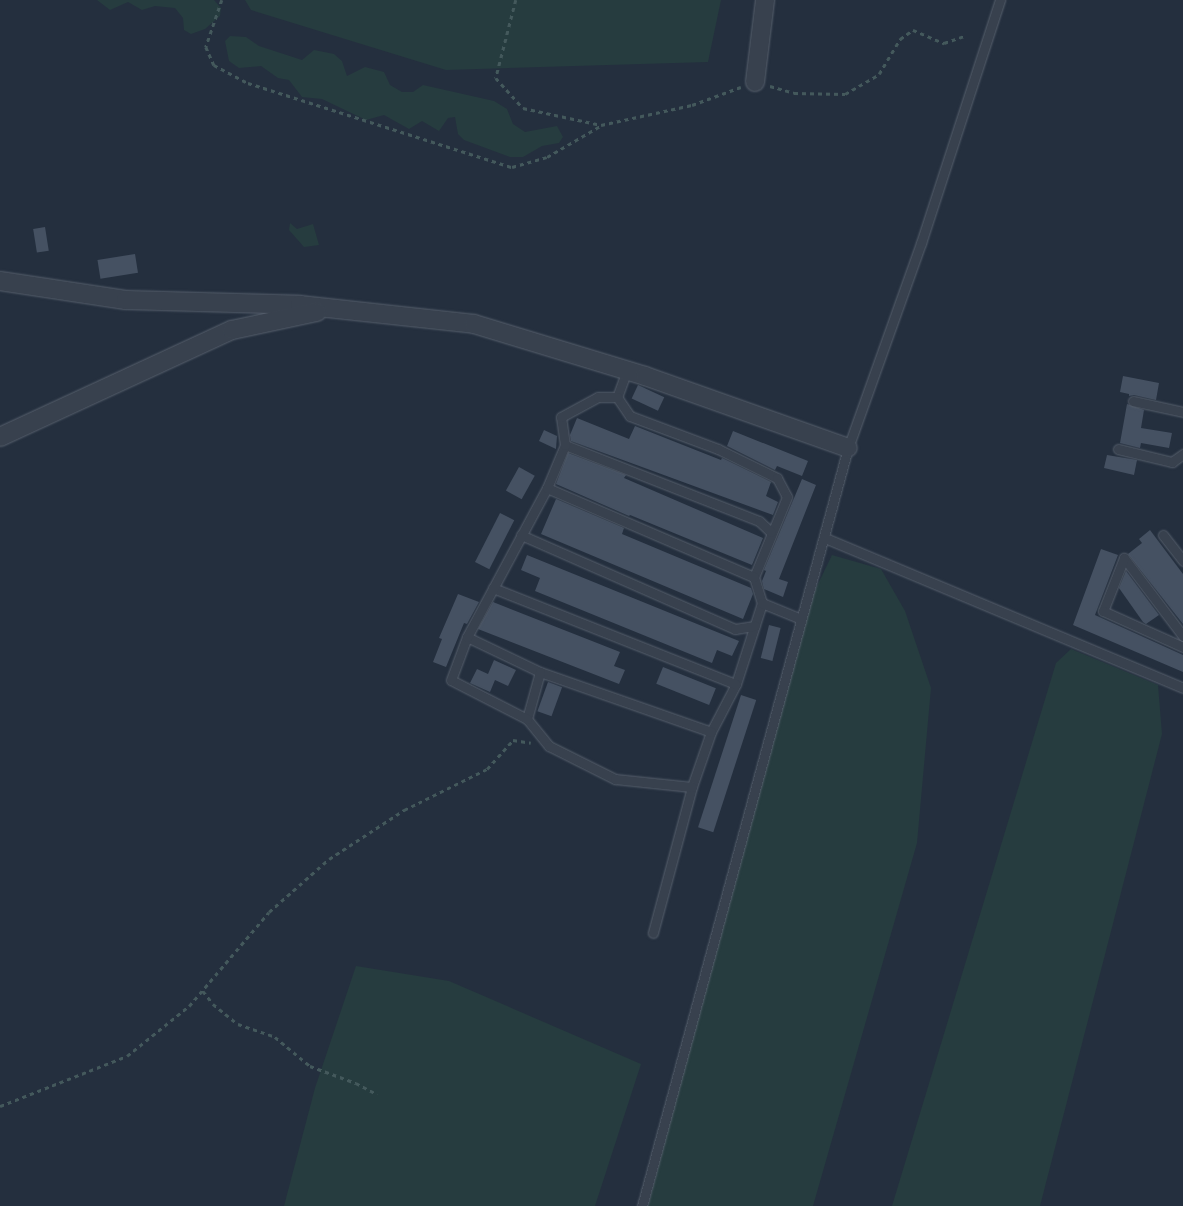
<!DOCTYPE html>
<html>
<head>
<meta charset="utf-8">
<style>
	body { margin:0 }
	#map { position:relative; width:1183px; height:1206px; overflow:hidden; background:#242f3e; font-family:"Source Sans 3",sans-serif }
	div>[style] { position:absolute }
	.green>* { inset:0; background:#263c3f }
	.building>* { inset:0; background:#455162; transform-origin:0 0 }
	.path>* { height:2.5px; margin-top:-1.25px; transform-origin:0; background:repeating-linear-gradient(90deg,#44595c 0 4px,transparent 0 8px) }
	.roads { filter:drop-shadow(0 0 1px #565f6c) drop-shadow(0 0 1px #565f6c) }
	.lane>* { height:9px; margin:-4.5px; padding:0 4.5px; transform-origin:4.5px; border-radius:4.5px; background:#38414e }
	.street>* { height:18px; margin:-9px; padding:0 9px; transform-origin:9px; border-radius:9px; background:#38414e }
	span { translate:-50% -50%; white-space:nowrap; text-align:center; line-height:1.15; -webkit-text-stroke:4.5px #1d2633; paint-order:stroke }
</style>
</head>
<body>
<div id="map">
	<div class="green">
		<i style="clip-path:polygon(97px 0,214px 0,221px 8px,220px 16px,205px 29px,191px 34px,184px 30px,183px 18px,175px 8px,155px 6px,142px 10px,128px 2px,110px 10px)"></i>
		<i style="clip-path:polygon(245px 0,721px 0,708px 62px,446px 70px,251px 10px)"></i>
		<i style="clip-path:polygon(230px 36px,246px 37px,259px 46px,302px 60px,314px 50px,334px 54px,342px 61px,347px 76px,365px 67px,384px 72px,390px 85px,402px 92px,413px 92px,423px 85px,494px 101px,507px 109px,513px 124px,525px 132px,557px 126px,563px 137px,559px 143px,542px 146px,523px 157px,510px 157px,464px 140px,458px 134px,455px 117px,448px 118px,439px 131px,422px 121px,409px 129px,384px 115px,366px 120px,322px 99px,302px 97px,289px 80px,278px 78px,261px 66px,239px 68px,229px 61px,225px 41px)"></i>
		<i style="clip-path:polygon(290px 223px,297px 229px,313px 224px,319px 245px,304px 247px,289px 230px)"></i>
		<i style="clip-path:polygon(832px 555px,881px 569px,905px 611px,931px 688px,917px 843px,813px 1206px,648px 1206px,801px 619px)"></i>
		<i style="clip-path:polygon(1071px 649px,1158px 685px,1162px 734px,1040px 1206px,892px 1206px,1056px 663px)"></i>
		<i style="clip-path:polygon(356px 966px,449px 981px,641px 1064px,595px 1206px,284px 1206px,315px 1088px)"></i>
	</div>
	<div class="building">
		<i style="left:45px;top:227px;width:24px;height:12px;rotate:81deg"></i>
		<i style="left:135px;top:254px;width:19px;height:38px;rotate:81deg"></i>
		<i style="clip-path:polygon(1123px 376px,1159px 383px,1156px 400px,1134px 395px,1129px 396px,1129px 394px,1120px 392px)"></i>
		<i style="left:638px;top:385px;width:29px;height:15px;rotate:25deg"></i>
		<i style="clip-path:polygon(1127px 404px,1144px 410px,1141px 428px,1172px 433px,1169px 448px,1141px 443px,1140px 448px,1120px 443px)"></i>
		<i style="clip-path:polygon(577px 418px,629px 439px,635px 426px,721px 460px,722px 458px,771px 482px,766px 496px,778px 502px,773px 515px,571px 441px,570px 435px)"></i>
		<i style="clip-path:polygon(544px 430px,557px 436px,556px 449px,539px 441px)"></i>
		<i style="clip-path:polygon(733px 431px,808px 461px,802px 476px,777px 466px,775px 470px,727px 446px)"></i>
		<i style="clip-path:polygon(568px 453px,626px 475px,624px 478px,763px 538px,752px 565px,630px 515px,629px 516px,556px 484px)"></i>
		<i style="clip-path:polygon(1107px 455px,1137px 460px,1134px 475px,1104px 468px)"></i>
		<i style="left:519px;top:467px;width:18px;height:27px;rotate:29deg"></i>
		<i style="clip-path:polygon(802px 479px,816px 485px,779px 579px,788px 582px,783px 597px,764px 589px,762px 581px,766px 571px,764px 570px)"></i>
		<i style="clip-path:polygon(556px 499px,624px 528px,622px 534px,751px 588px,753px 594px,743px 619px,541px 534px)"></i>
		<i style="left:500px;top:513px;width:16px;height:55px;rotate:27deg"></i>
		<i style="clip-path:polygon(1150px 530px,1183px 574px,1183px 624px,1128px 554px,1142px 543px,1139px 539px)"></i>
		<i style="clip-path:polygon(1101px 549px,1118px 555px,1095px 615px,1183px 655px,1183px 672px,1073px 625px)"></i>
		<i style="clip-path:polygon(527px 555px,739px 641px,732px 656px,717px 650px,712px 663px,535px 591px,540px 578px,521px 570px)"></i>
		<i style="clip-path:polygon(1126px 571px,1159px 615px,1146px 624px,1143px 622px,1119px 588px)"></i>
		<i style="clip-path:polygon(458px 594px,479px 602px,467px 624px,464px 623px,446px 667px,433px 662px,442px 639px,439px 638px)"></i>
		<i style="clip-path:polygon(493px 602px,620px 652px,614px 666px,625px 670px,619px 684px,478px 629px)"></i>
		<i style="left:769px;top:625px;width:12px;height:34px;rotate:14deg"></i>
		<i style="clip-path:polygon(494px 660px,516px 670px,508px 686px,495px 680px,490px 692px,470px 683px,477px 669px,488px 674px)"></i>
		<i style="left:663px;top:667px;width:57px;height:18px;rotate:22deg"></i>
		<i style="left:548px;top:682px;width:15px;height:31px;rotate:20deg"></i>
		<i style="left:741px;top:695px;width:16px;height:139px;rotate:18deg"></i>
	</div>
	<div class="path">
		<i style="left:222px;top:0;width:50px;rotate:108.8deg"></i>
		<i style="left:206px;top:47px;width:20px;rotate:66deg"></i>
		<i style="left:214px;top:65px;width:38px;rotate:28deg"></i>
		<i style="left:248px;top:83px;width:277px;rotate:17.7deg"></i>
		<i style="left:512px;top:167px;width:36px;rotate:-16deg"></i>
		<i style="left:547px;top:157px;width:61px;rotate:-30.3deg"></i>
		<i style="left:516px;top:0;width:81px;rotate:104.4deg"></i>
		<i style="left:496px;top:78px;width:40px;rotate:48deg"></i>
		<i style="left:523px;top:108px;width:80px;rotate:12.3deg"></i>
		<i style="left:601px;top:125px;width:93px;rotate:-12.4deg"></i>
		<i style="left:692px;top:105px;width:52px;rotate:-20.2deg"></i>
		<i style="left:770px;top:86px;width:25px;rotate:16deg"></i>
		<i style="left:794px;top:93px;width:51px;rotate:1.1deg"></i>
		<i style="left:845px;top:94px;width:39px;rotate:-30deg"></i>
		<i style="left:879px;top:74px;width:41px;rotate:-59deg"></i>
		<i style="left:900px;top:39px;width:16px;rotate:-35deg"></i>
		<i style="left:913px;top:30px;width:34px;rotate:23deg"></i>
		<i style="left:944px;top:43px;width:21px;rotate:-19deg"></i>
		<i style="left:203px;top:991px;width:16px;rotate:52deg"></i>
		<i style="left:213px;top:1004px;width:32px;rotate:39deg"></i>
		<i style="left:238px;top:1024px;width:39px;rotate:19deg"></i>
		<i style="left:275px;top:1037px;width:45px;rotate:39.6deg"></i>
		<i style="left:310px;top:1066px;width:49px;rotate:20.3deg"></i>
		<i style="left:356px;top:1083px;width:24px;rotate:28deg"></i>
		<i style="left:0;top:1106px;width:136px;rotate:-21.5deg"></i>
		<i style="left:127px;top:1056px;width:80px;rotate:-38.9deg"></i>
		<i style="left:189px;top:1006px;width:123px;rotate:-49.6deg"></i>
		<i style="left:269px;top:912px;width:80px;rotate:-41.5deg"></i>
		<i style="left:329px;top:859px;width:90px;rotate:-33.2deg"></i>
		<i style="left:404px;top:810px;width:93px;rotate:-26.3deg"></i>
		<i style="left:487px;top:769px;width:39px;rotate:-48deg"></i>
		<i style="left:513px;top:740px;width:18px;rotate:9deg"></i>
	</div>
	<div class="roads">
		<div class="lane">
			<i style="left:627px;top:370px;width:29px;rotate:110deg"></i>
			<i style="left:617px;top:397px;width:23px;rotate:56deg"></i>
			<i style="left:630px;top:416px;width:94px;rotate:20.6deg"></i>
			<i style="left:718px;top:449px;width:66px;rotate:26.2deg"></i>
			<i style="left:777px;top:478px;width:21px;rotate:62deg"></i>
			<i style="left:787px;top:497px;width:87px;rotate:112.4deg"></i>
			<i style="left:754px;top:577px;width:27px;rotate:73deg"></i>
			<i style="left:762px;top:603px;width:85px;rotate:107.8deg"></i>
			<i style="left:736px;top:684px;width:54px;rotate:117.5deg"></i>
			<i style="left:711px;top:732px;width:58px;rotate:109.1deg"></i>
			<i style="left:692px;top:787px;width:151px;rotate:105deg"></i>
			<i style="left:1133px;top:401px;width:51px;rotate:12.4deg"></i>
			<i style="left:565px;top:445px;width:208px;rotate:21.4deg"></i>
			<i style="left:759px;top:521px;width:16px;rotate:43deg"></i>
			<i style="left:1118px;top:449px;width:56px;rotate:13.5deg"></i>
			<i style="left:1172px;top:462px;width:14px;rotate:-36deg"></i>
			<i style="left:547px;top:488px;width:225px;rotate:23.3deg"></i>
			<i style="left:521px;top:535px;width:234px;rotate:23.7deg"></i>
			<i style="left:735px;top:629px;width:20px;rotate:-9deg"></i>
			<i style="left:1163px;top:535px;width:33px;rotate:52deg"></i>
			<i style="left:825px;top:538px;width:388px;rotate:22.7deg"></i>
			<i style="left:493px;top:588px;width:261px;rotate:21.6deg"></i>
			<i style="left:762px;top:603px;width:42px;rotate:22.3deg"></i>
			<i style="left:1183px;top:636px;width:98px;rotate:-127.1deg"></i>
			<i style="left:1124px;top:558px;width:57px;rotate:111.6deg"></i>
			<i style="left:1103px;top:611px;width:88px;rotate:24.2deg"></i>
			<i style="left:467px;top:637px;width:81px;rotate:25.6deg"></i>
			<i style="left:540px;top:672px;width:181px;rotate:19.3deg"></i>
			<i style="left:540px;top:672px;width:49px;rotate:105.5deg"></i>
			<i style="left:527px;top:719px;width:35px;rotate:51deg"></i>
			<i style="left:549px;top:746px;width:74px;rotate:26.6deg"></i>
			<i style="left:615px;top:779px;width:77px;rotate:5.9deg"></i>
			<i style="left:527px;top:719px;width:85px;rotate:-152.8deg"></i>
			<i style="left:451px;top:680px;width:46px;rotate:-69.6deg"></i>
			<i style="left:467px;top:637px;width:169px;rotate:-61.8deg"></i>
			<i style="left:547px;top:488px;width:47px;rotate:-67.3deg"></i>
			<i style="left:565px;top:445px;width:28px;rotate:-98deg"></i>
			<i style="left:561px;top:417px;width:42px;rotate:-28.4deg"></i>
			<i style="left:598px;top:397px;width:19px"></i>
			<i style="left:642px;top:1206px;width:785px;rotate:-74.8deg"></i>
			<i style="left:848px;top:448px;width:218px;rotate:-70.4deg"></i>
			<i style="left:921px;top:243px;width:256px;rotate:-72deg"></i>
		</div>
		<div class="street">
			<i style="left:755px;top:82px;width:83px;rotate:-83deg"></i>
			<i style="left:0;top:281px;width:127px;rotate:8.6deg"></i>
			<i style="left:126px;top:300px;width:174px;rotate:1.6deg"></i>
			<i style="left:300px;top:305px;width:175px;rotate:6.2deg"></i>
			<i style="left:474px;top:324px;width:179px;rotate:16.9deg"></i>
			<i style="left:645px;top:376px;width:215px;rotate:19.5deg"></i>
			<i style="left:0;top:437px;width:255px;rotate:-24.8deg"></i>
			<i style="left:232px;top:330px;width:87px;rotate:-12deg"></i>
		</div>
	</div>
</div>
</body>
</html>
